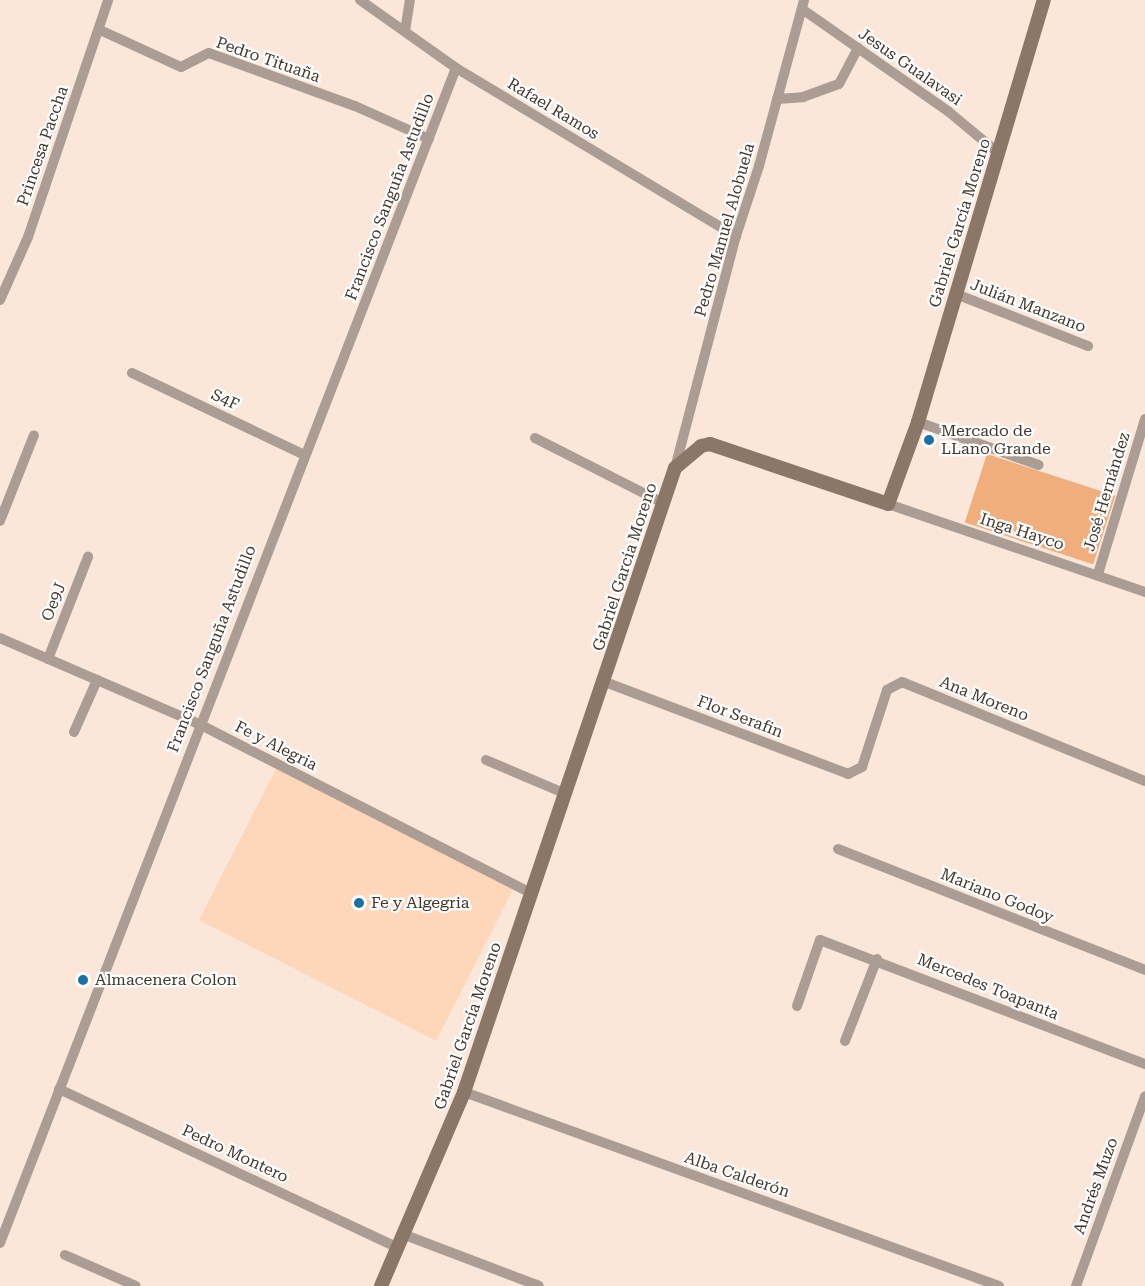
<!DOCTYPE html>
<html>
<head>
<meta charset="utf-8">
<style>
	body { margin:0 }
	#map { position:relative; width:1145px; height:1286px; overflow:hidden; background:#fbe7d9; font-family:"Roboto Serif",serif }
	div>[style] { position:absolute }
	.built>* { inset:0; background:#fed6b9; transform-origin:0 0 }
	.green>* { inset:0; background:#efae7b; transform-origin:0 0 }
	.street>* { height:10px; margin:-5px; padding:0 5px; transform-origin:5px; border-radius:5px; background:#ab9d93 }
	.secondary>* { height:14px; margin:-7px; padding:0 7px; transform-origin:7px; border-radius:7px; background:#8b7768 }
	.dots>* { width:16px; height:16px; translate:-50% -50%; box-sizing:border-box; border:3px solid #fff; border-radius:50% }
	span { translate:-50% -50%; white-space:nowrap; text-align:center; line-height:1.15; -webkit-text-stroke:4.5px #fff; paint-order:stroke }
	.street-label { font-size:16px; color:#44372d }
	.poi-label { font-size:16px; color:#44372d }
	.left { translate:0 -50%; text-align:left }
</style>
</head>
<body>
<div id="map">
	<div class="built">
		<i style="left:278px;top:765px;width:266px;height:174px;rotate:27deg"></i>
	</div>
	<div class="green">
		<i style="left:987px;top:454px;width:135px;height:72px;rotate:18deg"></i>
	</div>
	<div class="street">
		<i style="left:360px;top:0;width:118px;rotate:35.3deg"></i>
		<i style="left:456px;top:68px;width:327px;rotate:31deg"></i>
		<i style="left:802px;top:9px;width:179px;rotate:35deg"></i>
		<i style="left:949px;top:112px;width:62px;rotate:39.8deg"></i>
		<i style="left:100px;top:30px;width:89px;rotate:24.6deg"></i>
		<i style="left:181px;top:67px;width:31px;rotate:-27deg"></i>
		<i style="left:209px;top:53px;width:155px;rotate:20deg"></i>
		<i style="left:355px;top:106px;width:81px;rotate:24deg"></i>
		<i style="left:405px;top:31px;width:31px;rotate:-81deg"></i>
		<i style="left:777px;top:99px;width:26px;rotate:-4deg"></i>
		<i style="left:803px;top:97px;width:38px;rotate:-20deg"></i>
		<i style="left:839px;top:84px;width:41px;rotate:-62.2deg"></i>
		<i style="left:956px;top:294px;width:142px;rotate:21.5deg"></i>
		<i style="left:0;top:300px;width:69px;rotate:-66deg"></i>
		<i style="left:28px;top:237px;width:250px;rotate:-71.3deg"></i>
		<i style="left:132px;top:373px;width:191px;rotate:25.4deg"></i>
		<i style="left:918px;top:422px;width:128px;rotate:19.6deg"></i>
		<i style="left:535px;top:438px;width:144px;rotate:26.9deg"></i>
		<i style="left:675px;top:468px;width:240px;rotate:-75.3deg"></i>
		<i style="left:736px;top:236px;width:74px;rotate:-71.8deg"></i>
		<i style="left:759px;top:166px;width:172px;rotate:-74.8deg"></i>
		<i style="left:888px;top:504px;width:272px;rotate:18.9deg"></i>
		<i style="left:0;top:521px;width:92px;rotate:-68.4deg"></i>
		<i style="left:1098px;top:574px;width:162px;rotate:-73.1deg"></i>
		<i style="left:0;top:638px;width:217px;rotate:23.4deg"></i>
		<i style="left:199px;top:724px;width:374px;rotate:27deg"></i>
		<i style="left:48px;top:659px;width:110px;rotate:-68.6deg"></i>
		<i style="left:605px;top:682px;width:260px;rotate:20.7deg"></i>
		<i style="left:848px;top:774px;width:16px;rotate:-27deg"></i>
		<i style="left:862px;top:767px;width:81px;rotate:-72deg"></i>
		<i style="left:887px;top:690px;width:17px;rotate:-28deg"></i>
		<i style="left:902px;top:682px;width:262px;rotate:22.2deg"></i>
		<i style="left:74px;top:732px;width:57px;rotate:-66.1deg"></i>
		<i style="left:486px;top:760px;width:87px;rotate:23deg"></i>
		<i style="left:838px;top:849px;width:330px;rotate:21.5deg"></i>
		<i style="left:797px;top:1006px;width:70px;rotate:-70.8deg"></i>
		<i style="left:820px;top:940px;width:348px;rotate:20.9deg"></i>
		<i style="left:845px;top:1041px;width:88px;rotate:-68.7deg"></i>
		<i style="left:59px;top:1089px;width:374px;rotate:25.1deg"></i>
		<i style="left:464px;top:1092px;width:569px;rotate:19.93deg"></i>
		<i style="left:405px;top:1235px;width:143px;rotate:20.8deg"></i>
		<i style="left:0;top:1243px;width:1260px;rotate:-68.79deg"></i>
		<i style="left:65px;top:1255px;width:77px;rotate:23.6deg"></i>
		<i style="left:1076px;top:1286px;width:202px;rotate:-70deg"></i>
	</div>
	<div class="secondary">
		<i style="left:381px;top:1286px;width:211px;rotate:-66.8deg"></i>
		<i style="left:464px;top:1092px;width:659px;rotate:-71.32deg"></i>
		<i style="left:675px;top:468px;width:34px;rotate:-40deg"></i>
		<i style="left:701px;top:446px;width:9px;rotate:-13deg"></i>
		<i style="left:710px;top:444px;width:188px;rotate:18.6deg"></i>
		<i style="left:888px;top:504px;width:87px;rotate:-69.9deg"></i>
		<i style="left:918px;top:422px;width:440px;rotate:-73.4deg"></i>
	</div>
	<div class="dots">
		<i style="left:929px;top:440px;background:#1972a1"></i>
		<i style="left:359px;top:903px;background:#1972a1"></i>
		<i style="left:83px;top:980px;background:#1972a1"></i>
	</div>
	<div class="street-label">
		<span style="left:268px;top:60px;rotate:19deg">Pedro Tituaña</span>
		<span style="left:910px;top:67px;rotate:35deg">Jesus Gualavasi</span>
		<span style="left:553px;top:109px;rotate:31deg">Rafael Ramos</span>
		<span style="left:43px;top:146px;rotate:-71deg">Princesa Paccha</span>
		<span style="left:390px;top:197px;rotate:-69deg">Francisco Sanguña Astudillo</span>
		<span style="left:960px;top:223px;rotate:-73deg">Gabriel García Moreno</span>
		<span style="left:725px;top:230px;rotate:-74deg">Pedro Manuel Alobuela</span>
		<span style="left:1028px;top:306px;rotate:21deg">Julián Manzano</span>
		<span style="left:225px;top:400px;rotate:25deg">S4F</span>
		<span style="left:1107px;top:492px;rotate:-73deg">José Hernández</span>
		<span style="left:1022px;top:532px;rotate:18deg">Inga Hayco</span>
		<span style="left:625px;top:567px;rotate:-72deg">Gabriel García Moreno</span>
		<span style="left:54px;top:602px;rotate:-68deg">Oe9J</span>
		<span style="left:212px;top:649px;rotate:-69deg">Francisco Sanguña Astudillo</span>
		<span style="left:984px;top:699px;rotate:22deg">Ana Moreno</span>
		<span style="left:740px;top:717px;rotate:21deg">Flor Serafin</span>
		<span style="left:276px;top:746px;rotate:27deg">Fe y Alegria</span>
		<span style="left:997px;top:896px;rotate:22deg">Mariano Godoy</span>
		<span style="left:988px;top:987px;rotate:22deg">Mercedes Toapanta</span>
		<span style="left:468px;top:1026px;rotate:-71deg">Gabriel García Moreno</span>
		<span style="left:235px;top:1154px;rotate:25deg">Pedro Montero</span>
		<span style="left:737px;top:1175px;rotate:19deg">Alba Calderón</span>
		<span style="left:1096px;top:1186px;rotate:-70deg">Andrés Muzo</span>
	</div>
	<div class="poi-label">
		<span class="left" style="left:941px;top:440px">Mercado de<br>LLano Grande</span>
		<span class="left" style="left:371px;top:903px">Fe y Algegria</span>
		<span class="left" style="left:95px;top:980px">Almacenera Colon</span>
	</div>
</div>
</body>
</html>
